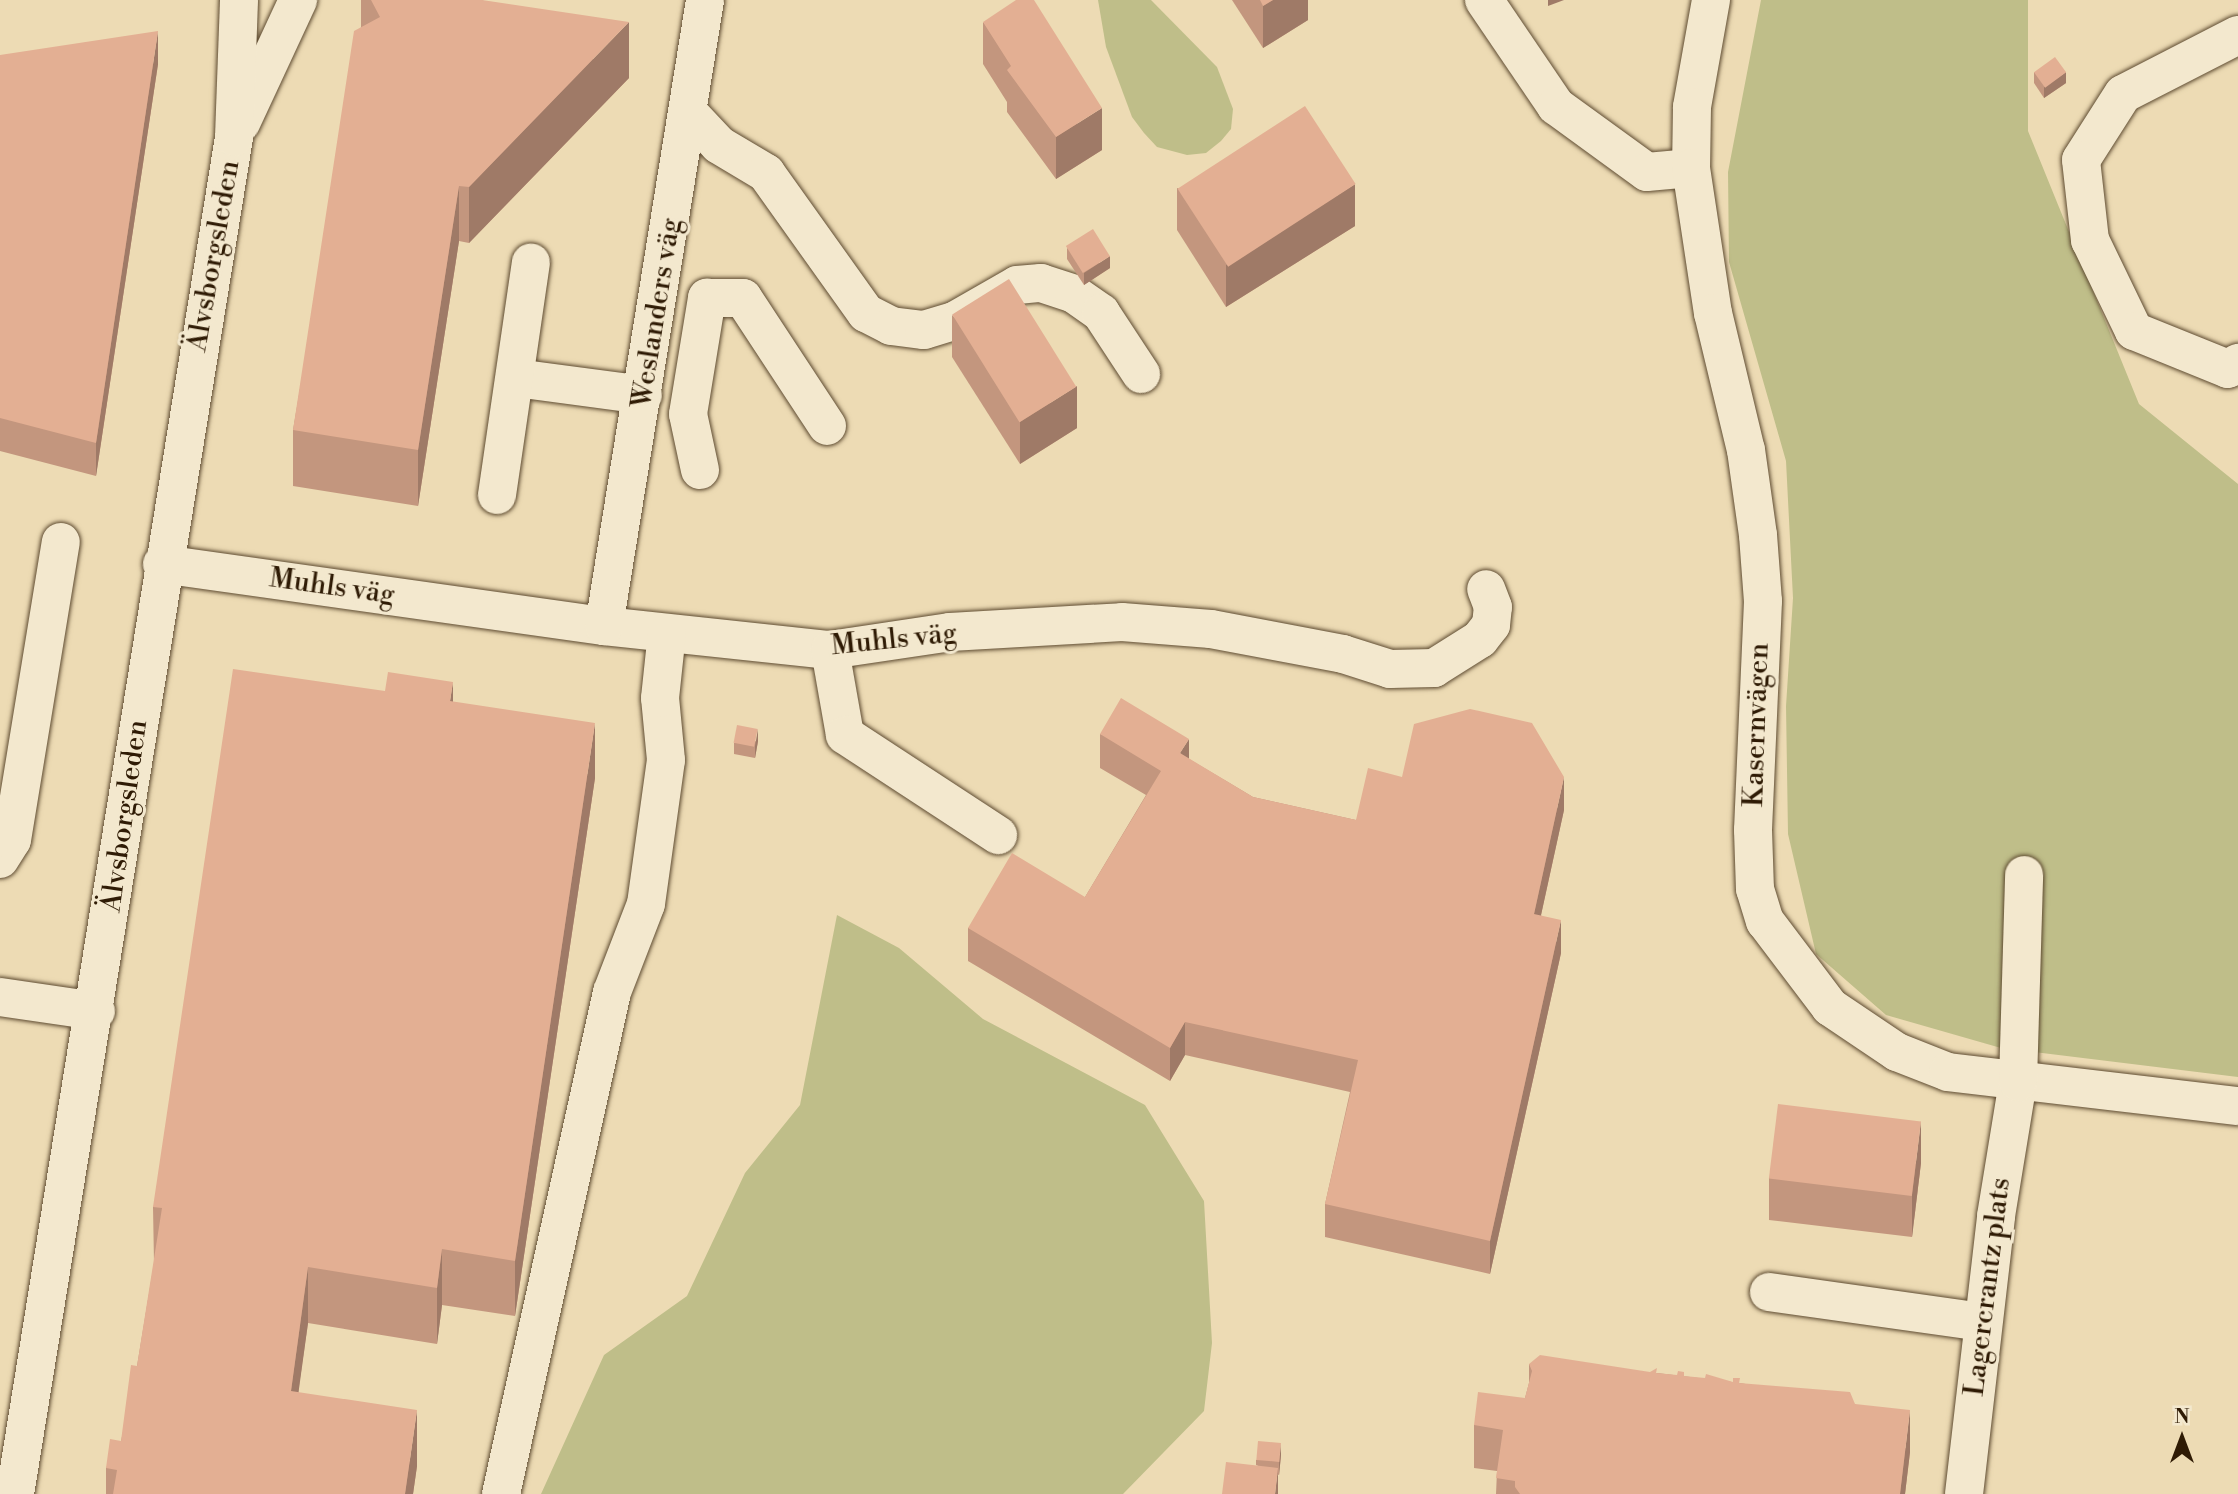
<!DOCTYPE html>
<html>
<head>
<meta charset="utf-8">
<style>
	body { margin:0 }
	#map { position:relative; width:2238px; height:1494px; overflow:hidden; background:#eddbb4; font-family:"Libre Bodoni",serif }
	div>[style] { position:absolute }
	.green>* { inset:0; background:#bfbe89 }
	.roads { filter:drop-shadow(0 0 2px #5e4b31) drop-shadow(0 0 2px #5e4b31) }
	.minor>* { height:38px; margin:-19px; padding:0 19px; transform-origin:19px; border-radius:19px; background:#f3e8ce }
	.wall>* { inset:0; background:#c3967e }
	.shaded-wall>* { inset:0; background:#9f7a67 }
	.building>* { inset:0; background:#e3af93; transform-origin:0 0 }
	span { translate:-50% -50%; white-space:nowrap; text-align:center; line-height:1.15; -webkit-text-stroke:6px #f3e8ce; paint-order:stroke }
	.street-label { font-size:28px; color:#2f1b05 }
	.north { position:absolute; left:2147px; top:1403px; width:70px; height:70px; -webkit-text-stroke:5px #f3e8ce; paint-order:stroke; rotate:0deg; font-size:19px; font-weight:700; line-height:28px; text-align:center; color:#2f1b05 }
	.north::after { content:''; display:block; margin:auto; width:24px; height:32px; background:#2f1b05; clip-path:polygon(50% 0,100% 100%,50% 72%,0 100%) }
</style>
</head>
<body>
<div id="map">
	<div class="green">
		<i style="clip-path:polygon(1098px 0,1151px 0,1217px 67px,1233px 109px,1231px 129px,1221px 141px,1206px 153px,1187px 155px,1157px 147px,1144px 133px,1132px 117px,1106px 47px)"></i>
		<i style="clip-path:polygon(1761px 0,2028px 0,2028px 131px,2139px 404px,2238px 484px,2238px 1077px,2001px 1048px,1886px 1015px,1816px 954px,1788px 834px,1786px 706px,1793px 598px,1786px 461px,1729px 262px,1728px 172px)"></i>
		<i style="clip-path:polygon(837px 915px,899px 948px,983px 1019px,1145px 1105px,1204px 1201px,1212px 1343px,1204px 1411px,1123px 1494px,541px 1494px,604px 1355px,687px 1296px,745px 1173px,800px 1105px)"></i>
	</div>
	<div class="roads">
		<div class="minor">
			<i style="left:1484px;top:0;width:128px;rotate:55.8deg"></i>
			<i style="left:1556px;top:106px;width:112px;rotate:36deg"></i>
			<i style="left:1647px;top:172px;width:44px;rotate:-5.2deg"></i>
			<i style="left:1711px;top:0;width:109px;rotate:100.1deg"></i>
			<i style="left:1692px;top:107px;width:61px;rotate:90.9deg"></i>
			<i style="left:1691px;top:168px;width:147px;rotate:81.4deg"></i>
			<i style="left:1713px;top:313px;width:141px;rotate:76.5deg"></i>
			<i style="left:1746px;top:450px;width:86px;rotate:82deg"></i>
			<i style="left:1758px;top:535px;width:66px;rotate:85.7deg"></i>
			<i style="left:1763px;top:601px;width:229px;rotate:92.5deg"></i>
			<i style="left:1753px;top:830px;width:59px;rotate:88.1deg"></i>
			<i style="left:1755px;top:889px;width:34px;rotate:73deg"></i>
			<i style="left:1765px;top:921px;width:108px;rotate:52.9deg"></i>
			<i style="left:1830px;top:1007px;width:81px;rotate:33.9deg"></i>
			<i style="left:1897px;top:1052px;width:55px;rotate:21.4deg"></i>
			<i style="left:1948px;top:1072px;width:292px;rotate:6.7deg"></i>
			<i style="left:2238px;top:35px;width:129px;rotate:152.8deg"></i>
			<i style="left:2123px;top:94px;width:78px;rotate:122.5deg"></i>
			<i style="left:2081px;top:160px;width:81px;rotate:83.6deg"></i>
			<i style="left:2090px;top:240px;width:101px;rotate:64.2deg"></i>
			<i style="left:2134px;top:331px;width:101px;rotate:22deg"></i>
			<i style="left:2228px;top:369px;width:12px;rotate:-31deg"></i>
			<i style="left:688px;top:112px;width:45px;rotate:46.8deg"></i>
			<i style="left:719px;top:145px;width:55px;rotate:30.8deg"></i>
			<i style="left:766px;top:173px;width:172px;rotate:54.5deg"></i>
			<i style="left:866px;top:313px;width:28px;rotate:27deg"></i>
			<i style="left:891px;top:326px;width:33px;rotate:7deg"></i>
			<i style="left:924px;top:330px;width:34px;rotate:-17deg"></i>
			<i style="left:956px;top:320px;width:70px;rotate:-29.8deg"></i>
			<i style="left:1017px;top:285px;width:24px;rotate:-5deg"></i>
			<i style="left:1041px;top:283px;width:35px;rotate:18deg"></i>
			<i style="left:1074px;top:294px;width:33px;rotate:35deg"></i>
			<i style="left:1101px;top:313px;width:73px;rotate:56.7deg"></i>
			<i style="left:241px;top:123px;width:136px;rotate:-65.1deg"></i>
			<i style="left:516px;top:378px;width:128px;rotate:7.6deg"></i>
			<i style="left:700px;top:470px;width:57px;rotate:-102.1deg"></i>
			<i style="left:688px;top:414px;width:118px;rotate:-80.7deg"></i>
			<i style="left:707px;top:298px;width:36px"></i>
			<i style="left:743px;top:298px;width:153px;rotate:56.7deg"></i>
			<i style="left:497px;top:495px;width:235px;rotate:-81.7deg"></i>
			<i style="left:162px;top:564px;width:446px;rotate:8deg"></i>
			<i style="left:604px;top:626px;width:227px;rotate:6.1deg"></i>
			<i style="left:830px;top:650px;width:121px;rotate:-8.5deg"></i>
			<i style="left:950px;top:632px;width:172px;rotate:-3.3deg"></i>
			<i style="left:1122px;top:622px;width:89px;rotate:4.5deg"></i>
			<i style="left:1211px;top:629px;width:134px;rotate:10.7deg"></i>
			<i style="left:1343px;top:654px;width:49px;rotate:17.7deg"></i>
			<i style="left:1390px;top:669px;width:44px;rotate:-1.3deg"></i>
			<i style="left:1434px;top:668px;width:54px;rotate:-32.2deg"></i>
			<i style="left:1480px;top:639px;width:18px;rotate:-52deg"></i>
			<i style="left:1491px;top:625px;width:18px;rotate:-84deg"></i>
			<i style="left:1493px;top:607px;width:19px;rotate:-111deg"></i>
			<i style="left:604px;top:626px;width:634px;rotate:-80.83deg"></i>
			<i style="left:830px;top:650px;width:86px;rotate:80deg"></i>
			<i style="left:845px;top:735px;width:183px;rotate:33.2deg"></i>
			<i style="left:0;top:859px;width:22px;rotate:-58deg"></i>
			<i style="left:12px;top:840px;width:302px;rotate:-80.7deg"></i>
			<i style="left:0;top:997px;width:97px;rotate:8.3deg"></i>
			<i style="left:1769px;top:1292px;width:216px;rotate:8deg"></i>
			<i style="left:15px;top:1494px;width:1375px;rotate:-80.83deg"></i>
			<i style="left:234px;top:137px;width:137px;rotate:-87.9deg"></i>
			<i style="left:501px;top:1494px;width:514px;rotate:-77.53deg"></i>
			<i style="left:612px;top:992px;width:94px;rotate:-68.9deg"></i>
			<i style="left:646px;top:904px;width:145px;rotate:-82.1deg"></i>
			<i style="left:666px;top:760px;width:62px;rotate:-95.5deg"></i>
			<i style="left:660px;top:698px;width:65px;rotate:-83.9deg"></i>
			<i style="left:1964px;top:1494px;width:280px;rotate:-83.4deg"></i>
			<i style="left:1996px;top:1216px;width:136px;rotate:-80.7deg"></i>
			<i style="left:2018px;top:1082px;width:207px;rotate:-88.3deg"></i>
		</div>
	</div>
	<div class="wall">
		<i style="clip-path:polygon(361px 0,482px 0,629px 78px,469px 243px,459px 241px,418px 506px,293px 486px,293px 430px,361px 27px)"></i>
		<i style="clip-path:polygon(1232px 0,1308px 0,1308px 20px,1263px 48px)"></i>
		<i style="clip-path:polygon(983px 22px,1102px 150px,1056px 179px,1007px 112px,1007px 102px,983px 64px)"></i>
		<i style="clip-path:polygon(0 55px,158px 64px,96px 476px,0 451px)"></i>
		<i style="clip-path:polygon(2034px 72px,2066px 83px,2044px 98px,2034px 83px)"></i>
		<i style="clip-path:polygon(1177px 188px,1355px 226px,1226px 307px,1177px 230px)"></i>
		<i style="clip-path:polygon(1067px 248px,1110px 268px,1084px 285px,1067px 259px)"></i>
		<i style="clip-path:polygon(952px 315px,1077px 428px,1020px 464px,952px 357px)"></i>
		<i style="clip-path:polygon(453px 702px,595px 778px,515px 1316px,442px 1305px,437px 1344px,308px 1323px,298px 1393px,417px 1466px,413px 1494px,106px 1494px,106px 1468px,121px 1441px,137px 1366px,154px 1263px,153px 1207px)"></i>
		<i style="clip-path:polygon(1100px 734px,1189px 759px,1253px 797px,1356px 820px,1402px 777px,1564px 810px,1541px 915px,1561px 953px,1490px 1274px,1325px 1237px,1325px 1204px,1350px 1092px,1185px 1055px,1170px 1081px,968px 961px,968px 928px,1085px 897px,1146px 795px,1100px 768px)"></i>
		<i style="clip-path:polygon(758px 741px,755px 758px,734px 754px,734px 743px)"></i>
		<i style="clip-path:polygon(1921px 1163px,1912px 1237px,1769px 1220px,1769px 1178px)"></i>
		<i style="clip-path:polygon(1529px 1364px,1657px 1373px,1740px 1383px,1855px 1404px,1910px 1452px,1905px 1494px,1496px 1494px,1497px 1471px,1474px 1468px,1474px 1425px,1525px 1398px,1529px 1383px)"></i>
		<i style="clip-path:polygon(1281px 1455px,1279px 1475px,1256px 1465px,1256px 1460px)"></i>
	</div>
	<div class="shaded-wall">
		<i style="clip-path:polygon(1273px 0,1308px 0,1308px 20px,1263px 48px,1263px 6px)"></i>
		<i style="clip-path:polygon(1548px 0,1564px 0,1548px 6px)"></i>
		<i style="clip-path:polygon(629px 22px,629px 78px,469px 243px,469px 187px)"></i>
		<i style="clip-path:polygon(158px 31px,158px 64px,96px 476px,96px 443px)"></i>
		<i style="clip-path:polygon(2066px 72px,2066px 83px,2044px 98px,2044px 87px)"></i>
		<i style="clip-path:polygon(1102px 108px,1102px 150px,1056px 179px,1056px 137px)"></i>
		<i style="clip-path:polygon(1355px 184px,1355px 226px,1226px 307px,1226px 265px)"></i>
		<i style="clip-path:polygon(459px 186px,459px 241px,418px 506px,418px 450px)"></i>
		<i style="clip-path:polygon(1110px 256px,1110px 268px,1084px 285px,1084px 273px)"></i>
		<i style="clip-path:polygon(1077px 386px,1077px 428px,1020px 464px,1020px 422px)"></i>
		<i style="clip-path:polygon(453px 682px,453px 738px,450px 701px)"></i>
		<i style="clip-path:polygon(595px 723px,595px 778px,515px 1316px,515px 1261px)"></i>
		<i style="clip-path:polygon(758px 729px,758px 741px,755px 758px,755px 746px)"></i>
		<i style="clip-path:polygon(1189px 739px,1189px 772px,1180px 753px)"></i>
		<i style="clip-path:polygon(1564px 777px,1564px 810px,1534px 947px,1534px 914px)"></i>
		<i style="clip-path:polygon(1561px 920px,1561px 953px,1490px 1274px,1490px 1241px)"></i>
		<i style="clip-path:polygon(1185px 1022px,1185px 1055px,1170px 1081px,1170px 1048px)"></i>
		<i style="clip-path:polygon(1921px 1121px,1921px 1163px,1912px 1237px,1912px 1195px)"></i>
		<i style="clip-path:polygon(442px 1249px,442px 1305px,437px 1344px,437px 1288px)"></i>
		<i style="clip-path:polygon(308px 1267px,308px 1323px,291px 1447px,291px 1391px)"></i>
		<i style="clip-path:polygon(417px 1410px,417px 1466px,413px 1494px,405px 1494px)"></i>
		<i style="clip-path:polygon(1910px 1410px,1910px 1452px,1905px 1494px,1900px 1494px)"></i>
		<i style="clip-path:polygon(1281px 1443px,1281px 1455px,1279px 1475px,1279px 1463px)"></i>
		<i style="clip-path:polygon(1278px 1468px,1278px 1494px,1275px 1494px)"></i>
	</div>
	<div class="building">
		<i style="clip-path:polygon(371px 0,482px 0,629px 22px,469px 187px,459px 186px,418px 450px,293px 430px,354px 31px,380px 17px)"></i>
		<i style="clip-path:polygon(1016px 0,1034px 0,1102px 108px,1056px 137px,1007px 70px,1011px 66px,983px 22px)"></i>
		<i style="clip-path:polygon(1260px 0,1273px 0,1263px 6px)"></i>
		<i style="clip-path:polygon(158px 31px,96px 443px,0 418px,0 55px)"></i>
		<i style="left:2055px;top:57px;width:19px;height:26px;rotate:54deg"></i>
		<i style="left:1305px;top:106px;width:93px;height:152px;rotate:57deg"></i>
		<i style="left:1093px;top:229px;width:32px;height:32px;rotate:58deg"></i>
		<i style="left:1009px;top:279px;width:127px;height:67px;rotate:58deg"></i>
		<i style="clip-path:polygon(233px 669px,385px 691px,388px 672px,453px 682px,450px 701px,595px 723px,515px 1261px,442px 1249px,437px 1288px,308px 1267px,291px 1391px,417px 1410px,405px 1494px,113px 1494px,117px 1470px,106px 1468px,110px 1439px,121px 1441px,131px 1365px,137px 1366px,162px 1208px,153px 1207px)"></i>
		<i style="clip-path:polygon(1121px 698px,1189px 739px,1180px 753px,1253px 797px,1356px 820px,1368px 768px,1402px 777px,1414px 724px,1470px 709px,1532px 723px,1564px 777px,1534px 914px,1561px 920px,1490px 1241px,1325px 1204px,1358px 1060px,1185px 1022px,1170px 1048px,968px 928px,1012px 853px,1085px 897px,1161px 771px,1100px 734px)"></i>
		<i style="left:737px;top:725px;width:21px;height:18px;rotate:11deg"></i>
		<i style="left:1778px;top:1104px;width:144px;height:75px;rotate:7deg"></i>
		<i style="clip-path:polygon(1540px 1355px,1650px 1372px,1657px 1368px,1656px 1373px,1677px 1375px,1678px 1371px,1684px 1372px,1684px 1376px,1705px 1378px,1706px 1374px,1733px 1382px,1733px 1378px,1740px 1378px,1739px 1383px,1850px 1392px,1855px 1404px,1910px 1410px,1900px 1494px,1520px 1494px,1515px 1487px,1515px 1481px,1496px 1478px,1503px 1430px,1474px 1425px,1478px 1392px,1525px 1398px,1532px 1371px,1529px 1364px)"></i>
		<i style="left:1258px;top:1441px;width:23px;height:19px;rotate:5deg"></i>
		<i style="clip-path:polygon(1226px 1462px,1278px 1468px,1275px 1494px,1222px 1494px)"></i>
	</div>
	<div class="street-label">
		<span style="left:214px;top:256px;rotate:-80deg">Älvsborgsleden</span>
		<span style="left:657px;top:313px;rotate:-81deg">Weslanders väg</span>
		<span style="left:332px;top:587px;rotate:8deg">Muhls väg</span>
		<span style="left:894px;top:640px;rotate:-6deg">Muhls väg</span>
		<span style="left:1757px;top:725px;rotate:-88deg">Kasernvägen</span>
		<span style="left:125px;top:816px;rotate:-82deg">Älvsborgsleden</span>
		<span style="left:1988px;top:1287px;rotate:-83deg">Lagercrantz plats</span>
	</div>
	<div class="north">N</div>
</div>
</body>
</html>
